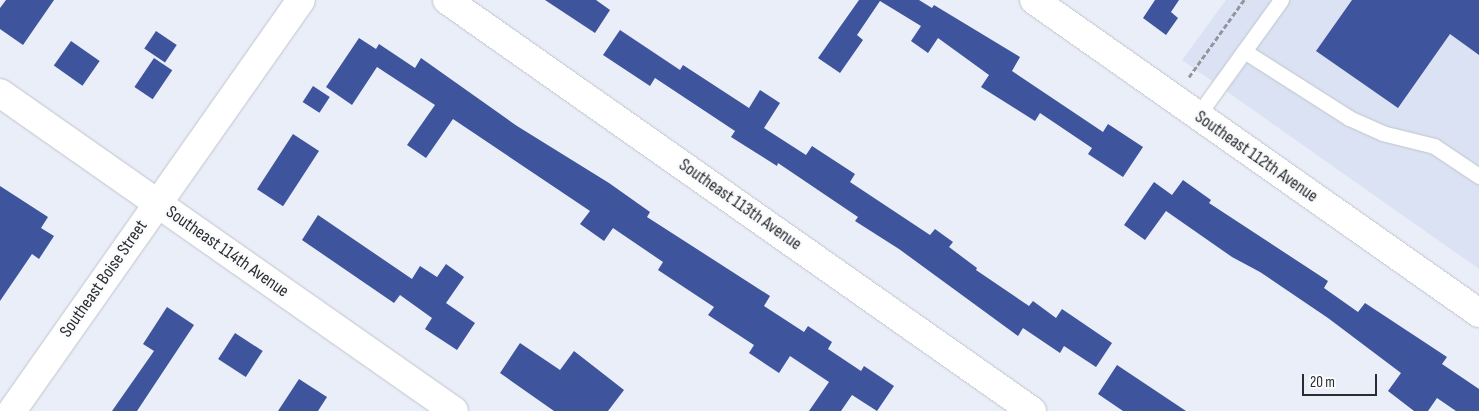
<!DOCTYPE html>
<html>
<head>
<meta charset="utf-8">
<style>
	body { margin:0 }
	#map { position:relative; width:1479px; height:411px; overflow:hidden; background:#eaeef8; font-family:"Sofia Sans Condensed",sans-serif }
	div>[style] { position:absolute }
	.built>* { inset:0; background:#dbe2f3 }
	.building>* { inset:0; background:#3e549c; transform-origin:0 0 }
	.path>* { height:3px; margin-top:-1.5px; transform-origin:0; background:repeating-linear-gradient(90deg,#92959c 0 5px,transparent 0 7.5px) }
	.roads { filter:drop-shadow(0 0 1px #c0c4ce) drop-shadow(0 0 1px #c0c4ce) }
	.service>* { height:15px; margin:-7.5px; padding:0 7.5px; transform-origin:7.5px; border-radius:7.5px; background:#fff }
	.minor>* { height:28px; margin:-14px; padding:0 14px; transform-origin:14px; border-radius:14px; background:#fff }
	.tertiary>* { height:28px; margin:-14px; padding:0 14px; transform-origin:14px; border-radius:14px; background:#fff }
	span { translate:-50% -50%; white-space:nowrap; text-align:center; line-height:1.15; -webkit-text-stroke:5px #fafbfd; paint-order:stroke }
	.street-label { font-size:18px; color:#2a2c30 }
	.scale { position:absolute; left:1302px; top:374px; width:75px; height:22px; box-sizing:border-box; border:2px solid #2a2c30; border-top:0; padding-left:6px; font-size:15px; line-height:18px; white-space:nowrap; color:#2a2c30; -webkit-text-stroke:4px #fafbfd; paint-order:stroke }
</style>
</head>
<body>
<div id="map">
	<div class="built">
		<i style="clip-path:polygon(1226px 0,1479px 0,1479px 269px,1182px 60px)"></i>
	</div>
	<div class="building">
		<i style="clip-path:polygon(6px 0,54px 0,23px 45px,0 29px,0 8px)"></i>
		<i style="clip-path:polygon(545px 0,596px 0,610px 10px,595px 33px)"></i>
		<i style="clip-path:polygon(859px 0,919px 0,932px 8px,934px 5px,1020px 57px,1012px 71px,1103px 132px,1108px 124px,1143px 147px,1123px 177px,1088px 154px,1092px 148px,1040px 113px,1035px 121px,981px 87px,989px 75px,938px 38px,928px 53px,911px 41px,921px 26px,880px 1px,857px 35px,863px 40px,840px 73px,818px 58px)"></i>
		<i style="clip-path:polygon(1155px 0,1179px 0,1171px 12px,1178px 18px,1166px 35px,1143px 18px)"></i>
		<i style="clip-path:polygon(1352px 0,1479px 0,1479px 55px,1450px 34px,1398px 108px,1316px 51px)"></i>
		<i style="clip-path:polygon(620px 30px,680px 70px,683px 65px,749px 108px,760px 90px,780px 103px,764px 128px,806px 155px,812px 146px,855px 174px,850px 182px,930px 235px,935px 229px,953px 242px,949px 247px,977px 268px,976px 270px,1029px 306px,1033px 301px,1056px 318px,1062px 309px,1112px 343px,1096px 367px,1064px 346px,1060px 353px,1023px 328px,1018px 336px,899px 249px,855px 221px,858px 217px,778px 163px,777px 166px,731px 137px,735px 131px,655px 78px,650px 86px,603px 55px)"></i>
		<i style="left:156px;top:31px;width:25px;height:21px;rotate:34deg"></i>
		<i style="clip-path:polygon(359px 38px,376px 49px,379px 44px,415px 68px,421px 58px,517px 126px,609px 183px,650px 212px,647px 217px,770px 296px,764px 306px,804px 332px,808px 326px,832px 342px,828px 349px,861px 371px,864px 366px,894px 386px,877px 411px,852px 395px,841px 411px,809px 411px,829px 382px,790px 356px,779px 373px,749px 353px,754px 345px,708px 315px,714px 307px,658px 270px,663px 262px,613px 228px,604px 241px,580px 224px,590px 211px,453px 119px,426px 158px,407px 145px,435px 105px,377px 67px,352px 105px,326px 87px)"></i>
		<i style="left:71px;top:41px;width:35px;height:30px;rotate:35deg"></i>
		<i style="left:154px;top:58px;width:22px;height:35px;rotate:34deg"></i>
		<i style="left:313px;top:86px;width:20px;height:19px;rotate:33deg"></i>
		<i style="left:293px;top:134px;width:31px;height:66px;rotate:33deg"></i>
		<i style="clip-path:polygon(1183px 180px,1211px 200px,1209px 203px,1328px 281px,1324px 288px,1358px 312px,1365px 303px,1447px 357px,1442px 364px,1479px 389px,1479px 411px,1456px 411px,1437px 398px,1428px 411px,1414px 411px,1388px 391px,1401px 373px,1328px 318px,1260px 272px,1232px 257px,1166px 211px,1145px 240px,1124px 225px,1154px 182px,1172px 195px)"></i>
		<i style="clip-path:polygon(0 186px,48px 217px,41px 228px,54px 236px,39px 259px,32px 254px,0 301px)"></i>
		<i style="clip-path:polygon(318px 215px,412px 279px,420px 266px,437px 277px,446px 264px,464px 277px,446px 303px,475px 323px,457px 350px,425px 329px,432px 318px,400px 295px,394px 303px,302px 240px)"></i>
		<i style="clip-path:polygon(167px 307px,194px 325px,137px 411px,112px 411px,154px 351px,143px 344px)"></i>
		<i style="left:235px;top:333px;width:33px;height:31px;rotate:33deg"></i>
		<i style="clip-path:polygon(520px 343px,560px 370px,574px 351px,624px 390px,608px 411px,554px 411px,500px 373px)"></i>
		<i style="clip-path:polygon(1117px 365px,1186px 411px,1123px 411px,1098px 394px)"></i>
		<i style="clip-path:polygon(299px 379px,327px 397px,318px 411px,278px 411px)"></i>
	</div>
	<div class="path">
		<i style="left:1189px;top:77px;width:95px;rotate:-54.5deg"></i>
	</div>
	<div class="roads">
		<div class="service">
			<i style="left:1244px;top:51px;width:125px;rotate:32.5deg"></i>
			<i style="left:1349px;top:118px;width:36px;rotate:24deg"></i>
			<i style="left:1382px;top:133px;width:54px;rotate:14deg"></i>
			<i style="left:1434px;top:146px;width:54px;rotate:33.7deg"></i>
			<i style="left:1198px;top:115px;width:142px;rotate:-54.2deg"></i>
		</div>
		<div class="minor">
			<i style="left:447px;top:0;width:715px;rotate:35.09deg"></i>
			<i style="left:0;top:93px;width:554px;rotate:35.01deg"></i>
			<i style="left:12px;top:411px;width:502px;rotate:-54.89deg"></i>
		</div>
		<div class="tertiary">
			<i style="left:1034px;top:0;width:544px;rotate:35.12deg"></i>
		</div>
	</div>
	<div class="street-label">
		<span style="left:1256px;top:157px;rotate:35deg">Southeast 112th Avenue</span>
		<span style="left:740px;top:205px;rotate:35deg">Southeast 113th Avenue</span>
		<span style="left:227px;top:252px;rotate:35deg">Southeast 114th Avenue</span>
		<span style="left:104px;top:279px;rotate:-55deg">Southeast Boise Street</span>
	</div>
	<div class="scale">20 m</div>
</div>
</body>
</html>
